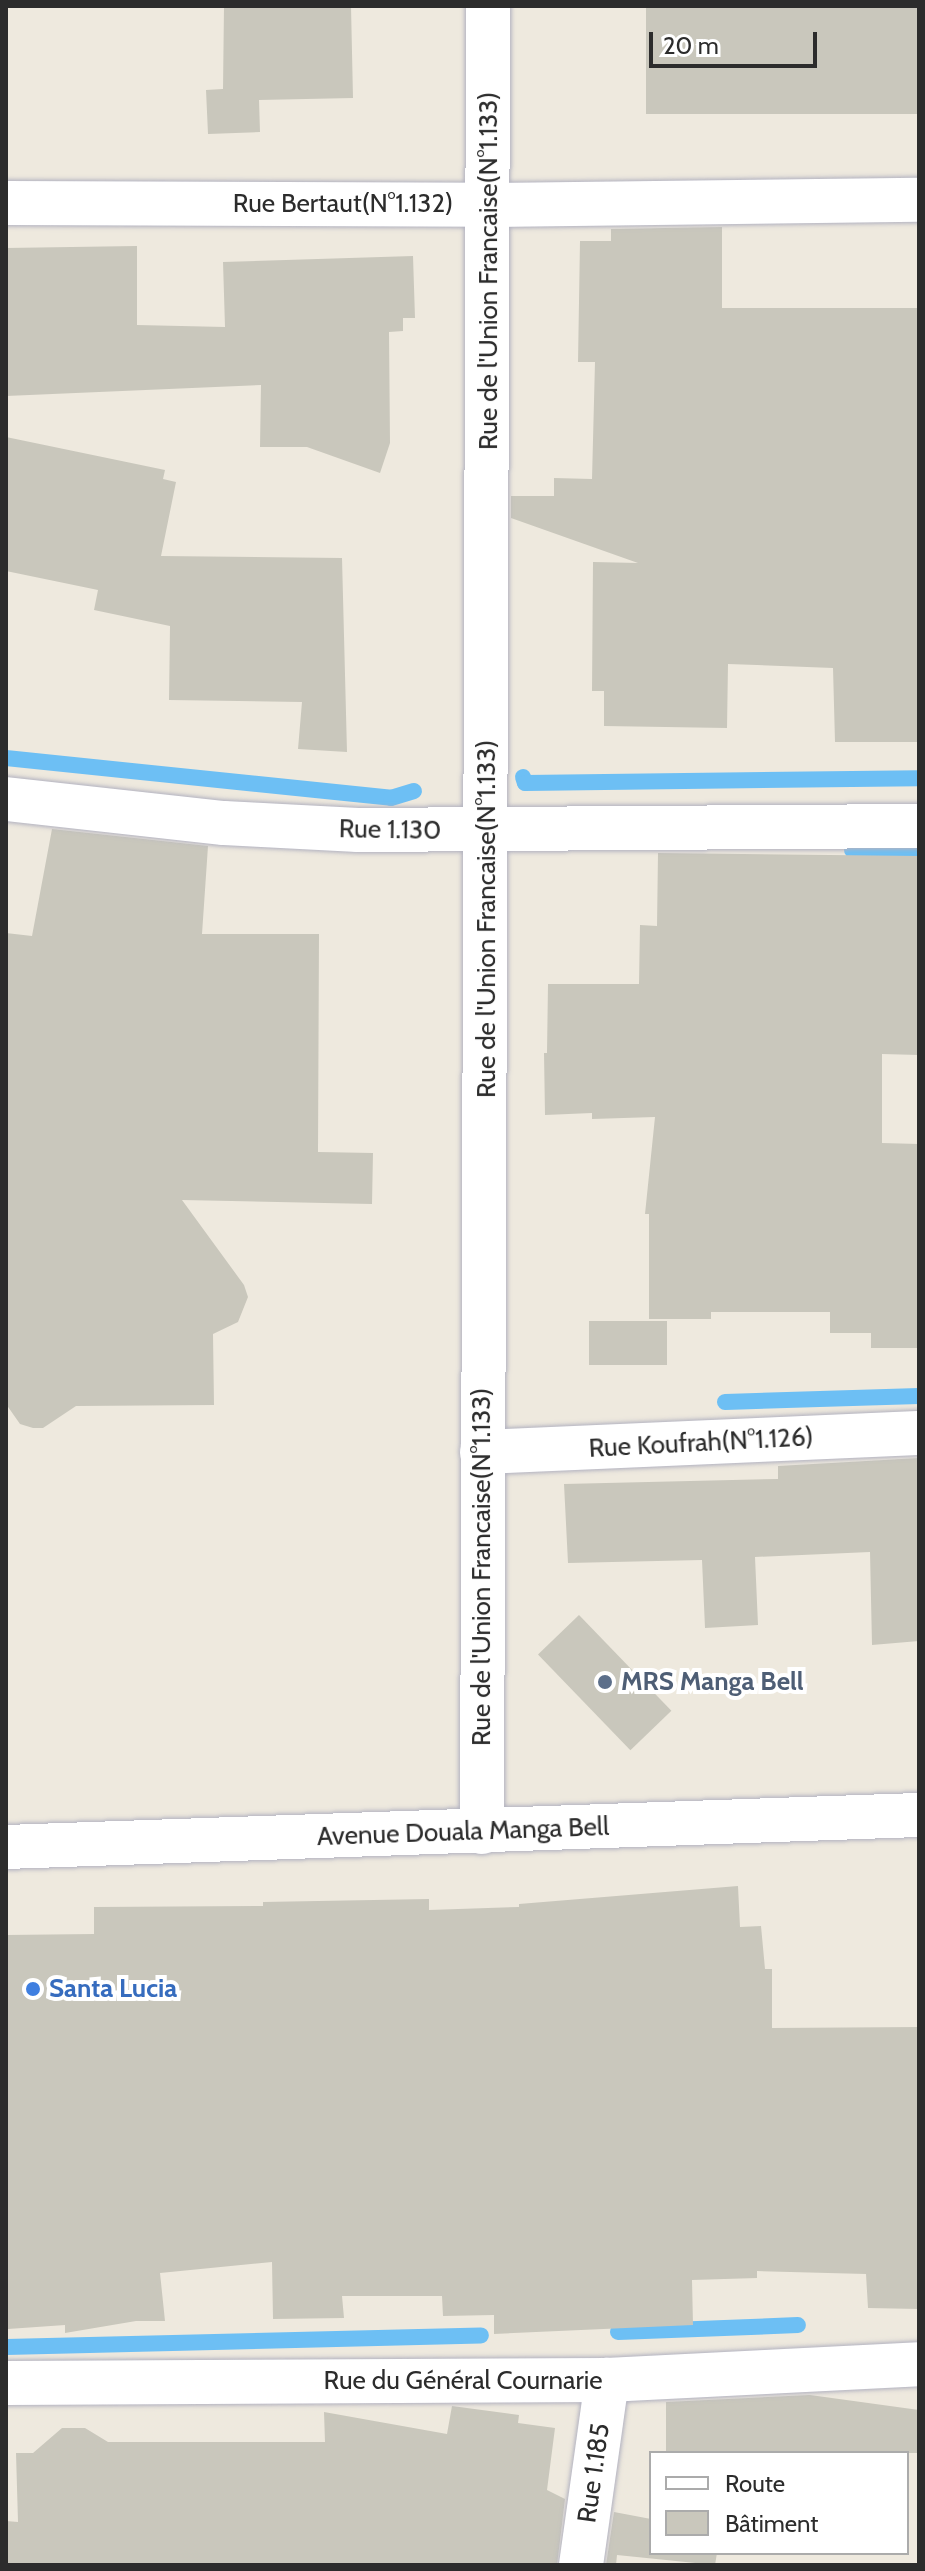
<!DOCTYPE html>
<html>
<head>
<meta charset="utf-8">
<style>
	body { margin:0 }
	#map { position:relative; width:925px; height:2571px; overflow:hidden; background:#eee9de; font-family:Cabin,sans-serif }
	div>[style] { position:absolute }
	.stream>* { height:16px; margin:-8px; padding:0 8px; transform-origin:8px; border-radius:8px; background:#6dbff4 }
	.building>* { inset:0; background:#c9c7bc; transform-origin:0 0 }
	.roads { filter:drop-shadow(0 0 2px #b2b2c0) drop-shadow(0 0 2px #b2b2c0) }
	.street>* { height:44px; margin:-22px; padding:0 22px; transform-origin:22px; border-radius:22px; background:#fff }
	.secondary>* { height:44px; margin:-22px; padding:0 22px; transform-origin:22px; border-radius:22px; background:#fff }
	.dots>* { width:22px; height:22px; translate:-50% -50%; box-sizing:border-box; border:4px solid #fff; border-radius:50% }
	span { translate:-50% -50%; white-space:nowrap; text-align:center; line-height:1.15; -webkit-text-stroke:8px #fff; paint-order:stroke }
	.street-label { font-size:26px; color:#2c2c2c }
	.service-label { font-size:26px; color:#4e5e75; font-weight:700 }
	.left { translate:0 -50%; text-align:left }
	.shop-label { font-size:26px; color:#366cbe; font-weight:700 }
	.frame { position:absolute; inset:0; border:8px solid #2c2c2c; pointer-events:none }
	.legend { position:absolute; left:649px; top:2451px; width:260px; height:104px; box-sizing:border-box; background:#fff; border:2px solid #ababab; margin:0; padding:10px 14px; list-style:none; font-size:24px; color:#2c2c2c }
	.legend li { display:flex; align-items:center; gap:16px; height:40px }
	.legend b { width:40px; border:2px solid #ababab }
	.scale { position:absolute; left:649px; top:32px; width:168px; height:36px; box-sizing:border-box; border:4px solid #2c2c2c; border-top:0; padding-left:10px; font-size:24px; line-height:28px; white-space:nowrap; color:#2c2c2c; -webkit-text-stroke:6px #fff; paint-order:stroke }
</style>
</head>
<body>
<div id="map">
	<div class="stream">
		<i style="left:6px;top:758px;width:387px;rotate:5.9deg"></i>
		<i style="left:391px;top:798px;width:24px;rotate:-17deg"></i>
		<i style="left:523px;top:777px;width:6px;rotate:72deg"></i>
		<i style="left:525px;top:783px;width:394px;rotate:-0.7deg"></i>
		<i style="left:852px;top:850px;width:67px"></i>
		<i style="left:725px;top:1402px;width:194px;rotate:-1.8deg"></i>
		<i style="left:618px;top:2332px;width:180px;rotate:-2.2deg"></i>
		<i style="left:6px;top:2347px;width:475px;rotate:-1.4deg"></i>
	</div>
	<div class="building">
		<i style="clip-path:polygon(224px 6px,351px 6px,353px 98px,259px 100px,260px 132px,208px 134px,206px 90px,223px 89px)"></i>
		<i style="left:646px;top:6px;width:273px;height:108px"></i>
		<i style="clip-path:polygon(722px 227px,722px 308px,919px 308px,919px 742px,835px 742px,833px 668px,728px 664px,727px 728px,604px 726px,604px 691px,592px 691px,593px 562px,638px 563px,511px 518px,511px 496px,554px 496px,554px 478px,592px 479px,595px 362px,578px 362px,580px 241px,611px 241px,611px 229px)"></i>
		<i style="clip-path:polygon(137px 246px,137px 325px,225px 327px,223px 262px,413px 256px,415px 318px,403px 318px,403px 331px,389px 332px,390px 443px,380px 473px,307px 447px,260px 447px,261px 385px,6px 396px,6px 248px)"></i>
		<i style="clip-path:polygon(6px 437px,165px 470px,163px 479px,176px 482px,161px 556px,342px 558px,347px 752px,298px 749px,302px 702px,169px 700px,170px 626px,94px 610px,98px 590px,6px 571px)"></i>
		<i style="clip-path:polygon(52px 829px,208px 846px,202px 934px,319px 934px,318px 1152px,373px 1153px,372px 1204px,182px 1200px,244px 1285px,248px 1297px,238px 1322px,213px 1334px,214px 1405px,76px 1406px,43px 1428px,33px 1428px,20px 1424px,6px 1404px,6px 933px,32px 936px)"></i>
		<i style="clip-path:polygon(658px 853px,919px 856px,919px 1055px,882px 1054px,882px 1143px,919px 1144px,919px 1348px,871px 1348px,871px 1333px,830px 1333px,830px 1312px,711px 1312px,711px 1319px,649px 1319px,649px 1214px,645px 1214px,655px 1117px,592px 1119px,592px 1113px,545px 1115px,544px 1053px,547px 1053px,548px 984px,639px 984px,640px 925px,657px 926px)"></i>
		<i style="left:589px;top:1321px;width:78px;height:44px"></i>
		<i style="clip-path:polygon(919px 1458px,919px 1641px,872px 1645px,870px 1552px,755px 1557px,758px 1625px,705px 1628px,702px 1560px,568px 1563px,564px 1484px,778px 1479px,778px 1466px)"></i>
		<i style="left:579px;top:1615px;width:133px;height:57px;rotate:46deg"></i>
		<i style="clip-path:polygon(738px 1886px,740px 1927px,761px 1926px,765px 1969px,772px 1969px,772px 2028px,919px 2027px,919px 2309px,868px 2308px,866px 2274px,757px 2271px,757px 2278px,692px 2280px,693px 2325px,494px 2334px,494px 2315px,443px 2316px,442px 2296px,342px 2296px,344px 2318px,273px 2319px,272px 2262px,160px 2273px,165px 2321px,136px 2321px,65px 2333px,65px 2325px,8px 2329px,6px 1935px,94px 1934px,94px 1907px,263px 1906px,263px 1902px,429px 1899px,429px 1910px,519px 1907px,519px 1904px)"></i>
		<i style="clip-path:polygon(810px 2395px,919px 2410px,919px 2453px,666px 2453px,666px 2402px)"></i>
		<i style="clip-path:polygon(452px 2406px,519px 2415px,518px 2423px,555px 2428px,547px 2490px,565px 2499px,557px 2565px,6px 2565px,6px 2521px,18px 2522px,16px 2453px,33px 2453px,62px 2428px,85px 2428px,108px 2442px,325px 2442px,324px 2412px,447px 2434px)"></i>
		<i style="clip-path:polygon(614px 2512px,651px 2519px,651px 2553px,717px 2553px,715px 2565px,617px 2555px,616px 2565px,606px 2565px)"></i>
	</div>
	<div class="roads">
		<div class="street">
			<i style="left:6px;top:203px;width:484px;rotate:0.2deg"></i>
			<i style="left:490px;top:205px;width:429px;rotate:-0.7deg"></i>
			<i style="left:6px;top:799px;width:219px;rotate:6.3deg"></i>
			<i style="left:224px;top:823px;width:134px;rotate:3deg"></i>
			<i style="left:358px;top:830px;width:561px;rotate:-0.41deg"></i>
			<i style="left:482px;top:1452px;width:437px;rotate:-2.5deg"></i>
			<i style="left:482px;top:1832px;width:1826px;rotate:-89.81deg"></i>
			<i style="left:6px;top:2383px;width:601px;rotate:-0.29deg"></i>
			<i style="left:607px;top:2380px;width:312px;rotate:-2.9deg"></i>
			<i style="left:581px;top:2565px;width:187px;rotate:-82deg"></i>
		</div>
		<div class="secondary">
			<i style="left:6px;top:1847px;width:914px;rotate:-2.01deg"></i>
		</div>
	</div>
	<div class="dots">
		<i style="left:605px;top:1682px;background:#5c6f8a"></i>
		<i style="left:33px;top:1989px;background:#3f7fe0"></i>
	</div>
	<div class="street-label">
		<span style="left:343px;top:204px">Rue Bertaut(N°1.132)</span>
		<span style="left:489px;top:271px;rotate:-90deg">Rue de l'Union Francaise(N°1.133)</span>
		<span style="left:390px;top:830px;rotate:1deg">Rue 1.130</span>
		<span style="left:487px;top:919px;rotate:-90deg">Rue de l'Union Francaise(N°1.133)</span>
		<span style="left:701px;top:1443px;rotate:-3deg">Rue Koufrah(N°1.126)</span>
		<span style="left:482px;top:1567px;rotate:-90deg">Rue de l'Union Francaise(N°1.133)</span>
		<span style="left:463px;top:1832px;rotate:-2deg">Avenue Douala Manga Bell</span>
		<span style="left:463px;top:2381px">Rue du Général Cournarie</span>
		<span style="left:594px;top:2473px;rotate:-82deg">Rue 1.185</span>
	</div>
	<div class="service-label">
		<span class="left" style="left:621px;top:1682px">MRS Manga Bell</span>
	</div>
	<div class="shop-label">
		<span class="left" style="left:49px;top:1989px">Santa Lucia</span>
	</div>
	<div class="frame"></div>
	<ul class="legend">
	<li><b style="height:10px;background:#fff"></b>Route</li>
	<li><b style="height:22px;background:#c9c7bc"></b>Bâtiment</li>
	</ul>
	<div class="scale">20 m</div>
</div>
</body>
</html>
